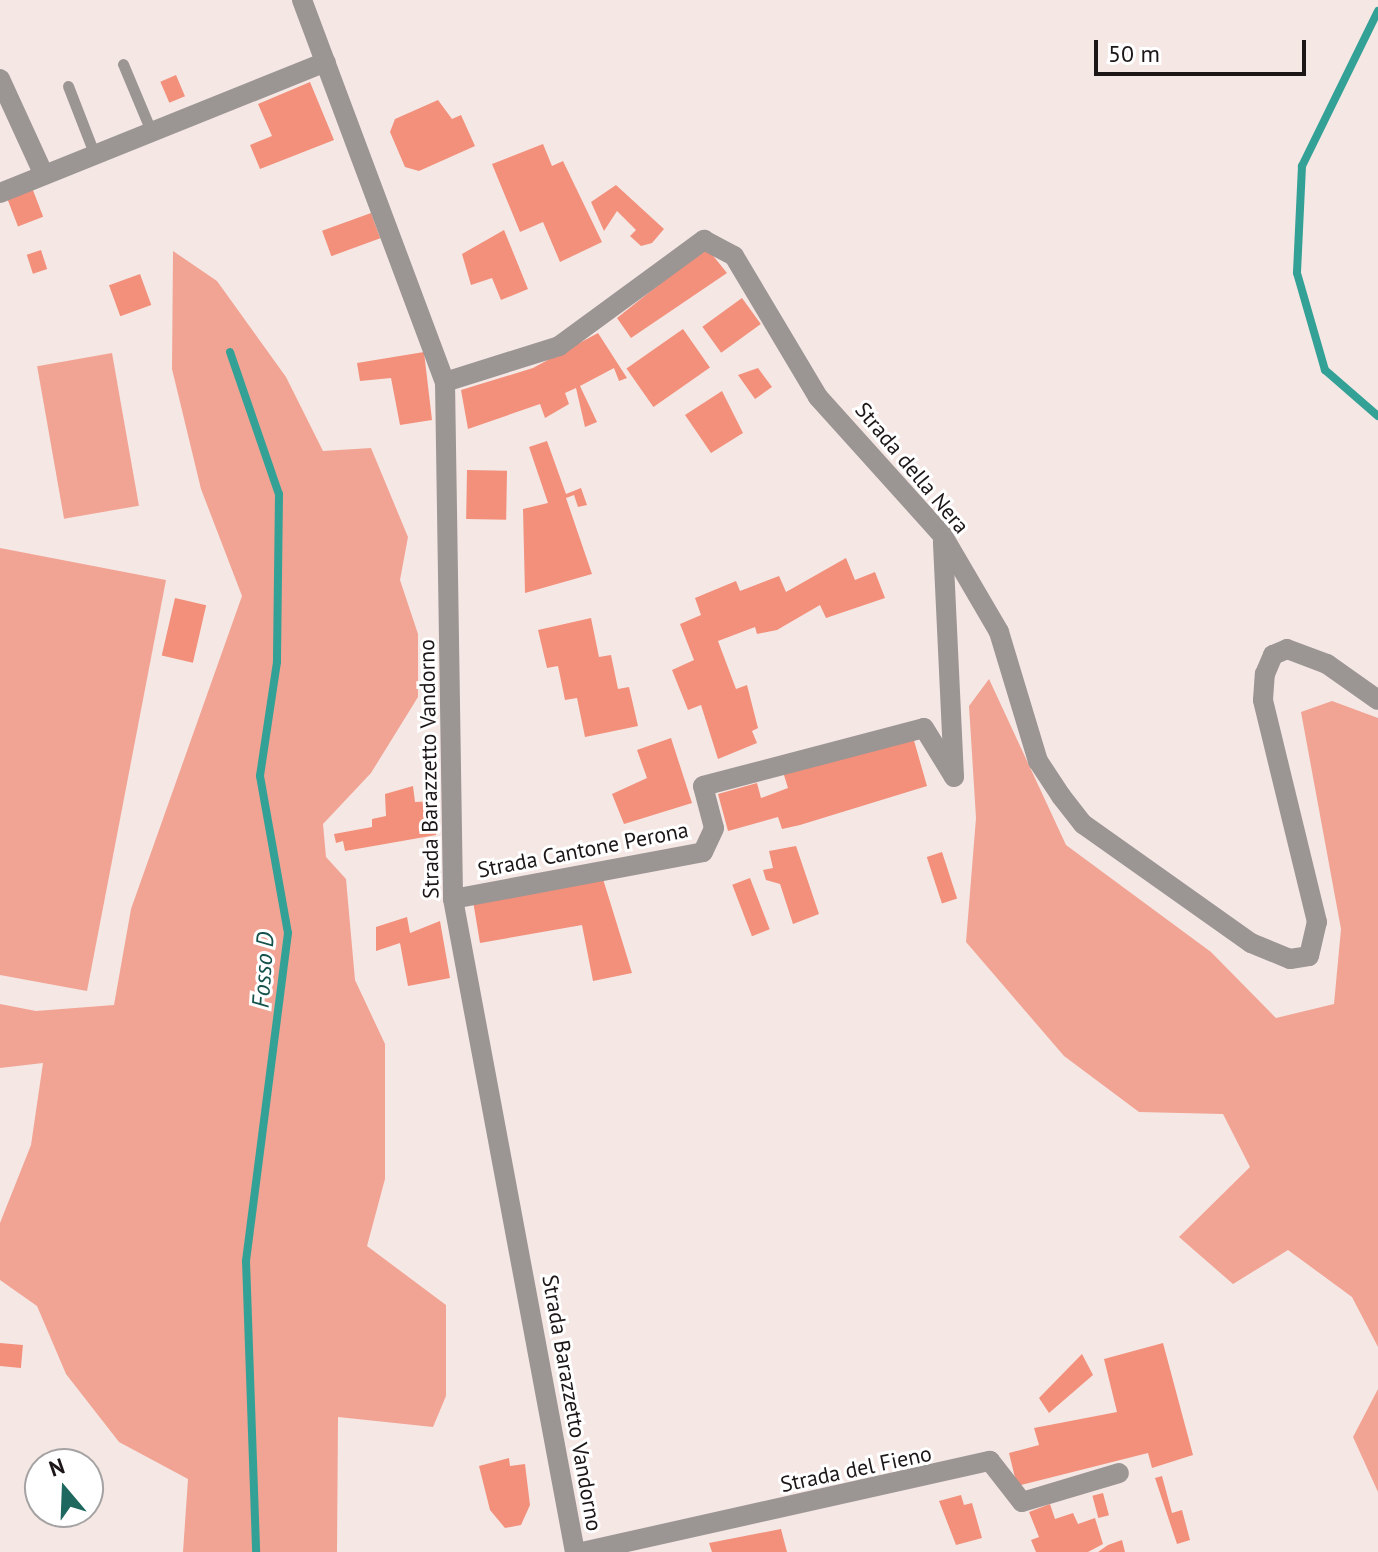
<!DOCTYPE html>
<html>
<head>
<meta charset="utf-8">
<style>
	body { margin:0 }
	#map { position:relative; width:1378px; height:1552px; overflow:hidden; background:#f5e7e4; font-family:"PT Sans",sans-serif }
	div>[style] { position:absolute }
	.green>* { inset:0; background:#f1a494; transform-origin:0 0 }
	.stream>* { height:8px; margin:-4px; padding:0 4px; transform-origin:4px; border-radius:4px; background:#34a196 }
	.building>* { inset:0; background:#f2907b; transform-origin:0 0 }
	.lane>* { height:11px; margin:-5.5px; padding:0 5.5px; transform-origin:5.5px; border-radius:5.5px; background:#9b9594 }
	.street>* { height:20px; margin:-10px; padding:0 10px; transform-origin:10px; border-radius:10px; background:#9b9594 }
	span { translate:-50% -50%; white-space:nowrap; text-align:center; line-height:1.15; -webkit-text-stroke:6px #fff; paint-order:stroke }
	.street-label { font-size:22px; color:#1c1716 }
	.water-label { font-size:24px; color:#15524b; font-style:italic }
	.north { position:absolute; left:24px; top:1448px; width:80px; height:80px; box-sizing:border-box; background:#fff; border:2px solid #a4a2a2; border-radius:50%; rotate:341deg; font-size:22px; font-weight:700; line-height:32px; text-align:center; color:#1c1716 }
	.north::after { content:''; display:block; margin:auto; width:28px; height:36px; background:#1e6860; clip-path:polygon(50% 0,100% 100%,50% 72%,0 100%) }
	.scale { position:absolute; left:1094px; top:40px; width:212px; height:36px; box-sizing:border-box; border:4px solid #1c1716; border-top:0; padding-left:10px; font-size:24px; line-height:28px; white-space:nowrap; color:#1c1716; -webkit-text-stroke:6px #fff; paint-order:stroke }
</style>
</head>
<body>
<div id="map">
	<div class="green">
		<i style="clip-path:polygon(173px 251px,217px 281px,286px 377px,323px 451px,371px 448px,408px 537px,400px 580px,418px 634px,418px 697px,371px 773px,323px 824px,326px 857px,346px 879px,355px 980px,385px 1044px,385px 1179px,367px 1246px,446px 1305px,446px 1396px,433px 1427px,338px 1417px,337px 1552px,183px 1552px,188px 1479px,119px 1442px,66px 1374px,37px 1306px,0 1280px,0 1223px,31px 1145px,43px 1063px,0 1068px,0 1004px,36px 1011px,114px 1005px,131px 909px,242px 596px,201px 489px,172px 369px)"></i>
		<i style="left:112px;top:353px;width:155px;height:76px;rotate:80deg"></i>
		<i style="clip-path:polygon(0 548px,166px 580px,87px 991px,0 975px)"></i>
		<i style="clip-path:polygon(989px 679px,1066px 845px,1211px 952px,1276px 1018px,1334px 1004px,1341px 929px,1301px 712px,1332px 701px,1378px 718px,1378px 1347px,1352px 1297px,1288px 1250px,1233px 1284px,1179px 1237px,1250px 1167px,1223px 1114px,1139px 1112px,1064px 1056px,966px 942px,976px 818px,969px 706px)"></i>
		<i style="clip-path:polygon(1378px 1389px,1378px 1492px,1353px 1437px)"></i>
	</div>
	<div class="stream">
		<i style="left:1378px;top:11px;width:173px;rotate:116.1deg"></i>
		<i style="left:1302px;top:166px;width:107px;rotate:92.7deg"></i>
		<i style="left:1297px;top:273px;width:101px;rotate:73.9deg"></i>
		<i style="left:1325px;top:370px;width:70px;rotate:41deg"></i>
		<i style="left:230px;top:352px;width:150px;rotate:71deg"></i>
		<i style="left:279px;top:494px;width:168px;rotate:90.7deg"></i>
		<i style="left:277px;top:662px;width:115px;rotate:98.5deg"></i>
		<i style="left:260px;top:776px;width:159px;rotate:79.9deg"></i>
		<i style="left:288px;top:933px;width:331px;rotate:97.3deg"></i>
		<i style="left:246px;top:1261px;width:291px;rotate:88deg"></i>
	</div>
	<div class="building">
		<i style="left:176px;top:75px;width:23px;height:17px;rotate:67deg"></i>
		<i style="clip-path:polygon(310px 82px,334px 140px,260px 169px,250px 145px,272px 136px,258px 104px)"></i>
		<i style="clip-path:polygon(438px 100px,452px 119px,461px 115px,475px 146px,419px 171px,405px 167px,390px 132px,395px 119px)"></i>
		<i style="clip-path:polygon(543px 144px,552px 166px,563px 161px,602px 242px,560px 262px,543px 222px,520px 232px,492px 164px)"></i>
		<i style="left:31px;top:185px;width:34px;height:27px;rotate:69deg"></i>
		<i style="clip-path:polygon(616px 185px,664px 229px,652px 243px,641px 246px,630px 236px,636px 230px,617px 211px,604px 231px,591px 202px)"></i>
		<i style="left:371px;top:213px;width:27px;height:52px;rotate:70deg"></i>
		<i style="clip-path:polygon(504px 230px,528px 289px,501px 300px,492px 278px,471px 285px,462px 254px)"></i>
		<i style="clip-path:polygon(706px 247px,727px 273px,631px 338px,617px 318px)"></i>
		<i style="left:41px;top:250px;width:20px;height:15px;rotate:72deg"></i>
		<i style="left:140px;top:274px;width:33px;height:33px;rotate:70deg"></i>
		<i style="left:742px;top:298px;width:32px;height:49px;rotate:54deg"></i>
		<i style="left:683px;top:329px;width:47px;height:69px;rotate:55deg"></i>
		<i style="clip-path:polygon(598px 333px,627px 378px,619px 381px,614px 368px,580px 386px,597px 422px,585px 427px,576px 388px,565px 393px,569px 404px,545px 418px,540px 404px,468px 429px,461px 390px,533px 368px)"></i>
		<i style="clip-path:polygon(424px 352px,432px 420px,400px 425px,391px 378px,360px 381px,357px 363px)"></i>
		<i style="clip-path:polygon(758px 368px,772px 387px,755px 399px,738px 375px)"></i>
		<i style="clip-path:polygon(722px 391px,743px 433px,711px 453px,685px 415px)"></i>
		<i style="clip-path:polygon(547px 441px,566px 494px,581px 488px,587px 505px,578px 507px,574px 495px,566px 498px,592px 574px,525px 593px,523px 509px,548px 503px,529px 447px)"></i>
		<i style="left:467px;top:470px;width:40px;height:49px;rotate:1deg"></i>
		<i style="clip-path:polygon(846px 558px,855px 580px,875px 572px,885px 598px,826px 618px,820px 605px,777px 630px,757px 634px,755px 627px,718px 641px,736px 689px,747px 685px,758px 728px,752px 731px,757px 743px,718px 759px,701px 705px,688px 710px,672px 670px,694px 660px,680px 624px,701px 615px,695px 598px,736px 581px,740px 591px,779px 576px,786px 592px)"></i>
		<i style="left:175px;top:598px;width:32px;height:59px;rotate:13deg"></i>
		<i style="clip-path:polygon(591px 618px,599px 657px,611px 655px,618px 689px,629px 687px,638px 726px,585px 737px,577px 698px,565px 700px,558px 666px,547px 668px,538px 630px)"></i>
		<i style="clip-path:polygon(913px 737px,927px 786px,800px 825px,782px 829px,778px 817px,728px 831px,718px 794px,757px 783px,761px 798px,788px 788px,783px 772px)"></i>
		<i style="clip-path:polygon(671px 738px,692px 803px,624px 824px,612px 794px,647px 778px,637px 750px)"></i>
		<i style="clip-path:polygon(413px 786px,415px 802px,436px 801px,436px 835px,345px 851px,343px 841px,336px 843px,334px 834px,372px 827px,372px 819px,386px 816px,385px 794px)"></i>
		<i style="clip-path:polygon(796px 846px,819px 914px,793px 924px,780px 884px,766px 880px,763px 870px,773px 868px,769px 851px)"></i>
		<i style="left:942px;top:852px;width:49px;height:16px;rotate:72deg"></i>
		<i style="left:750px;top:878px;width:55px;height:19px;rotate:69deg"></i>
		<i style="clip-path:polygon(603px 879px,632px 973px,593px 981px,582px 925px,480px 943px,473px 901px)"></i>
		<i style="clip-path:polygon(407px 917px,410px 933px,440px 921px,450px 978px,408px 986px,400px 943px,376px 951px,376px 927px)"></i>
		<i style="left:0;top:1343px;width:23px;height:23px;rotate:5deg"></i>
		<i style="clip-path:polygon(1163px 1343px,1193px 1455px,1152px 1468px,1148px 1453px,1017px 1486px,1009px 1453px,1039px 1445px,1034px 1428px,1117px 1412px,1104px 1359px)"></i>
		<i style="clip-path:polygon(1082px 1354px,1093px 1375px,1049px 1413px,1039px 1398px)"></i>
		<i style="clip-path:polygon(509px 1458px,510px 1466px,525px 1464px,530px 1505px,521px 1525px,505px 1528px,490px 1510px,479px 1466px)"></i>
		<i style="clip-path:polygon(1162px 1476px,1172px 1513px,1182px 1510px,1190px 1540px,1177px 1544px,1155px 1478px)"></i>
		<i style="left:1103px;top:1493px;width:23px;height:11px;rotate:75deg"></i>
		<i style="clip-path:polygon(961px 1495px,964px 1505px,972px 1503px,982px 1538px,956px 1545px,939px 1501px)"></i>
		<i style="clip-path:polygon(1050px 1504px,1055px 1519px,1073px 1513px,1078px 1524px,1095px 1518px,1103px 1544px,1088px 1552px,1036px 1552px,1031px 1540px,1039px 1537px,1029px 1512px)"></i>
		<i style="clip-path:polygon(781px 1529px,787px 1552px,712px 1552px,709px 1543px)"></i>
		<i style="clip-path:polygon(1122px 1540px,1125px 1552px,1098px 1552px,1108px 1545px)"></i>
	</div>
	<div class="lane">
		<i style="left:123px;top:64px;width:73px;rotate:67.3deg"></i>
		<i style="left:68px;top:86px;width:72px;rotate:68.8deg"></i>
	</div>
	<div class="street">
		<i style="left:302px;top:0;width:408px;rotate:69.5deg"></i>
		<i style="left:445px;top:382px;width:517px;rotate:89.11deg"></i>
		<i style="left:453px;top:899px;width:664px;rotate:79.42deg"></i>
		<i style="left:0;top:79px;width:103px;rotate:65.4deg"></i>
		<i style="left:0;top:193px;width:351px;rotate:-21.9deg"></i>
		<i style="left:445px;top:382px;width:120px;rotate:-17.5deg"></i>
		<i style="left:559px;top:346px;width:180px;rotate:-36.2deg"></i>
		<i style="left:704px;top:240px;width:34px;rotate:28deg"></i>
		<i style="left:734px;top:256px;width:164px;rotate:59.2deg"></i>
		<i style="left:818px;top:397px;width:187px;rotate:48deg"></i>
		<i style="left:943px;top:536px;width:111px;rotate:59.7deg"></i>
		<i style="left:999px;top:632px;width:135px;rotate:73.2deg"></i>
		<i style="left:1038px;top:761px;width:42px;rotate:56.7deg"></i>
		<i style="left:1061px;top:796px;width:36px;rotate:52deg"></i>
		<i style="left:1083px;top:824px;width:206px;rotate:35.3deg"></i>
		<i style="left:1251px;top:943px;width:42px;rotate:22.3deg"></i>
		<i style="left:1290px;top:959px;width:19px;rotate:-9deg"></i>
		<i style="left:1309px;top:956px;width:35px;rotate:-77deg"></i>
		<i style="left:1317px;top:922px;width:228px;rotate:-103.7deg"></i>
		<i style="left:1263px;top:700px;width:26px;rotate:-86deg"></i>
		<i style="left:1265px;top:674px;width:21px;rotate:-67deg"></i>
		<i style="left:1273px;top:655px;width:15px;rotate:-23deg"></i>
		<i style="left:1287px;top:649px;width:43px;rotate:20.6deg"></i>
		<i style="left:1327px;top:664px;width:62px;rotate:35.2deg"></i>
		<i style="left:453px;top:899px;width:254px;rotate:-10.6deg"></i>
		<i style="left:703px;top:852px;width:26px;rotate:-65deg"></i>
		<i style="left:714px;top:828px;width:43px;rotate:-104.7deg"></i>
		<i style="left:703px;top:786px;width:228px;rotate:-14.7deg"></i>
		<i style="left:924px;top:728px;width:57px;rotate:58.5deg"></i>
		<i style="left:954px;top:777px;width:235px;rotate:-92.7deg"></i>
		<i style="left:582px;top:1552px;width:418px;rotate:-12.6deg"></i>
		<i style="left:990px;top:1461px;width:52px;rotate:52deg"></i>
		<i style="left:1022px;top:1502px;width:101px;rotate:-16.6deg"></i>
	</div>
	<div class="street-label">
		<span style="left:912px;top:468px;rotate:50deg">Strada della Nera</span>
		<span style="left:429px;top:769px;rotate:-91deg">Strada Barazzetto Vandorno</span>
		<span style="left:583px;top:850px;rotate:-11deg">Strada Cantone Perona</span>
		<span style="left:572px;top:1403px;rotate:80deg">Strada Barazzetto Vandorno</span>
		<span style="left:856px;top:1469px;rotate:-12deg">Strada del Fieno</span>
	</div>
	<div class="water-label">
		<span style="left:263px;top:970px;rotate:-86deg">Fosso D</span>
	</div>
	<div class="north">N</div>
	<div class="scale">50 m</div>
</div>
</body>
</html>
